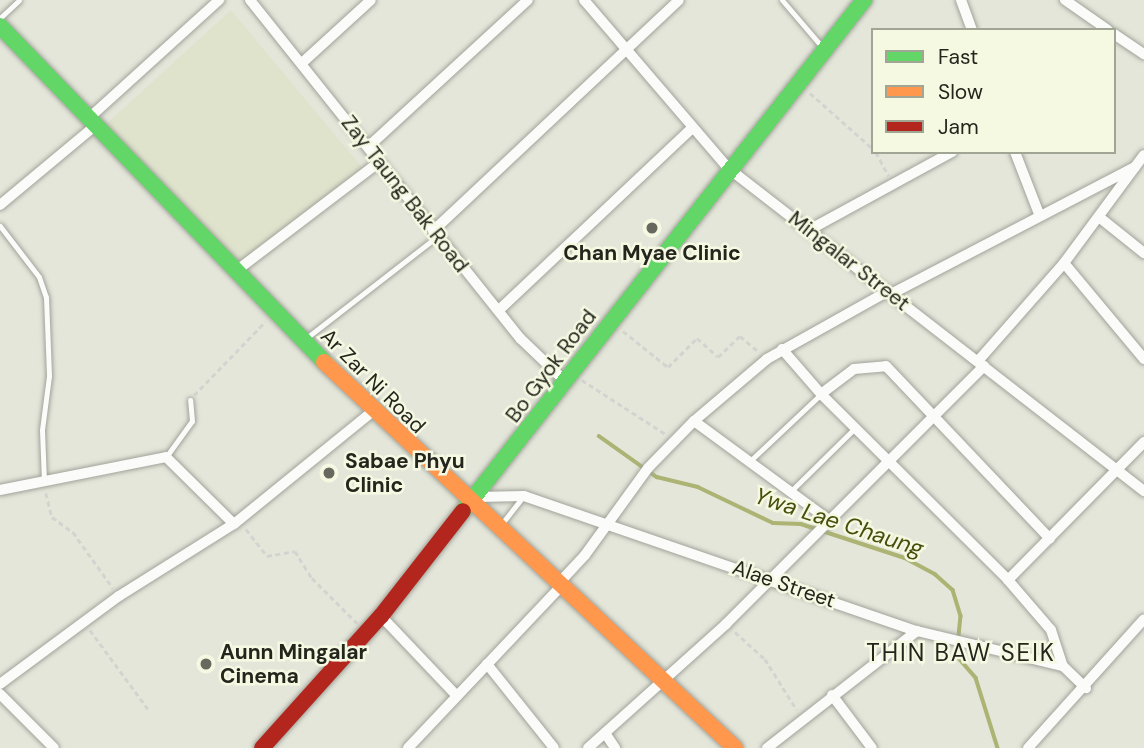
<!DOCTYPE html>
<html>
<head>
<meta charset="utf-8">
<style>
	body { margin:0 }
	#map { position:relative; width:1144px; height:748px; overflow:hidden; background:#e4e6da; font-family:"DM Sans",sans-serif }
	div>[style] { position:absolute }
	.built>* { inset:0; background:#dfe3cc }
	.stream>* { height:3.5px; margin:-1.75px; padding:0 1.75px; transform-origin:1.75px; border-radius:1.75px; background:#acb373 }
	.path>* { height:2.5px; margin-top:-1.25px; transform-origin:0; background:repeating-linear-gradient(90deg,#d3d4d0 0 5px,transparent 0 8.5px) }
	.roads { filter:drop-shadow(0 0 2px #a1a39a) drop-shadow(0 0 2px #a1a39a) }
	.lane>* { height:5px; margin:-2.5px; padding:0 2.5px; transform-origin:2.5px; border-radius:2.5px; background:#fbfbf9 }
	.street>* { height:10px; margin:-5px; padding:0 5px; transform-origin:5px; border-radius:5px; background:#fbfbf9 }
	.fast>* { height:16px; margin:-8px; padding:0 8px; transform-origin:8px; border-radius:8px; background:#63d668 }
	.slow>* { height:16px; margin:-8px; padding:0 8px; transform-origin:8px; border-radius:8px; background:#ff974d }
	.jam>* { height:16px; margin:-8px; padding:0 8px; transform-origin:8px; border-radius:8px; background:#b3261e }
	.dots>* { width:19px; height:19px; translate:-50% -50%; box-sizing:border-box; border:4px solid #f5f9e2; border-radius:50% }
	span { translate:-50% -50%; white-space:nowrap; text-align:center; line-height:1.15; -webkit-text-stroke:5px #f5f9e2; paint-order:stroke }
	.street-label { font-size:21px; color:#24261d }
	.poi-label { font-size:21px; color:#24261d; font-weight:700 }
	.left { translate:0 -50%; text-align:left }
	.water-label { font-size:23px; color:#484e0b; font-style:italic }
	.quarter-label { font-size:24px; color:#24261d; letter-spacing:2px }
	.legend { position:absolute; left:871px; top:28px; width:245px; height:126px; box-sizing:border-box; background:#f5f9e2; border:2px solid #a1a593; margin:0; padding:9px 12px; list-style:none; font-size:21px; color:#24261d }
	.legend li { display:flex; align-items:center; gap:14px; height:35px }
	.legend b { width:35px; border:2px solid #a1a593 }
</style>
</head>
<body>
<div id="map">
	<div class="built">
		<i style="clip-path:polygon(231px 10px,365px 171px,237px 268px,103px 127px)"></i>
	</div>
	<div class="stream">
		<i style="left:599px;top:436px;width:71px;rotate:35.3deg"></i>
		<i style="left:657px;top:477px;width:42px;rotate:13.7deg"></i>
		<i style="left:698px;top:487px;width:83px;rotate:25.6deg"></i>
		<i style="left:773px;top:523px;width:28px;rotate:2deg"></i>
		<i style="left:801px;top:524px;width:109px;rotate:18.1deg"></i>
		<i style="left:905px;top:558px;width:34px;rotate:28deg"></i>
		<i style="left:935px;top:574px;width:24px;rotate:42deg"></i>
		<i style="left:953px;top:590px;width:27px;rotate:73deg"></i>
		<i style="left:961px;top:616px;width:40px;rotate:95.7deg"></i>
		<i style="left:957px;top:656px;width:29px;rotate:49deg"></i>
		<i style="left:976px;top:678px;width:73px;rotate:72.6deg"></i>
	</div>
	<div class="path">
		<i style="left:810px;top:93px;width:84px;rotate:41.6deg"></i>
		<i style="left:876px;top:152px;width:27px;rotate:62deg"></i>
		<i style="left:623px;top:331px;width:58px;rotate:38.7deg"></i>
		<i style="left:668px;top:367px;width:41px;rotate:-45deg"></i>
		<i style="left:697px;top:338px;width:28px;rotate:42deg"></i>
		<i style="left:718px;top:357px;width:30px;rotate:-44deg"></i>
		<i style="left:740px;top:336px;width:25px;rotate:40deg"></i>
		<i style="left:582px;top:380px;width:101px;rotate:32.9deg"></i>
		<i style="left:194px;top:395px;width:102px;rotate:-45.8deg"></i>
		<i style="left:46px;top:493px;width:25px;rotate:76deg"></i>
		<i style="left:52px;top:517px;width:26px;rotate:36deg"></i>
		<i style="left:73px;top:532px;width:69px;rotate:54.5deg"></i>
		<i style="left:246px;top:529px;width:34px;rotate:52deg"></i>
		<i style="left:267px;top:556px;width:28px;rotate:-10deg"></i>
		<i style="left:295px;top:551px;width:32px;rotate:58deg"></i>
		<i style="left:312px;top:578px;width:64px;rotate:45deg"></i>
		<i style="left:90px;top:630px;width:98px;rotate:53.7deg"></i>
		<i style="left:735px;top:632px;width:40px;rotate:42deg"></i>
		<i style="left:765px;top:659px;width:60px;rotate:57.9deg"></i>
	</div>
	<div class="roads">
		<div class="lane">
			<i style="left:782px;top:0;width:63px;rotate:49.5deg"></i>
			<i style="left:0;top:18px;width:26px;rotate:-43deg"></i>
			<i style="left:0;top:226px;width:64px;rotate:52.6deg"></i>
			<i style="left:39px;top:277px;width:21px;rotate:71deg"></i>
			<i style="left:46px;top:297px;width:79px;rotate:87.8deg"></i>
			<i style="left:49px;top:376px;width:54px;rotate:97.4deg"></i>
			<i style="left:42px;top:430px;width:51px;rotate:87.8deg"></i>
			<i style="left:305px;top:339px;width:168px;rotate:-37.8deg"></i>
			<i style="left:166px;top:457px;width:44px;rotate:-54.2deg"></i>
			<i style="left:192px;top:421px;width:21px;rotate:-95deg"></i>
			<i style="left:751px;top:460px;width:96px;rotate:-43.3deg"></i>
			<i style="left:791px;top:491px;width:91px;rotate:-44.6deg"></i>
			<i style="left:500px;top:526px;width:36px;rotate:-52deg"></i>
		</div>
		<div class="street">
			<i style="left:250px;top:0;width:434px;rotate:51.4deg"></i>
			<i style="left:521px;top:339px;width:62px;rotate:43.7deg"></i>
			<i style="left:584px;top:0;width:221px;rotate:49.4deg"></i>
			<i style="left:728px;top:168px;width:527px;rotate:37.83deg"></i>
			<i style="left:961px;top:0;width:32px;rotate:70deg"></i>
			<i style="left:1065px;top:0;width:52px;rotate:34.9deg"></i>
			<i style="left:1114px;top:34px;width:36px;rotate:34deg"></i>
			<i style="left:302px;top:63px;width:93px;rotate:-42.4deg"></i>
			<i style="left:89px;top:118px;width:176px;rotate:-42.2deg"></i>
			<i style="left:368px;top:147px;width:217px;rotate:-42.6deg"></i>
			<i style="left:1015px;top:152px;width:66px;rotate:68.8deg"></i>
			<i style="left:0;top:205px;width:125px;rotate:-39.8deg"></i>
			<i style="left:1099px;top:217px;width:58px;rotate:38.7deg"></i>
			<i style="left:809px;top:230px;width:163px;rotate:-28.6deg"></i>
			<i style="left:433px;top:231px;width:337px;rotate:-43.2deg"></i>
			<i style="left:1064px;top:263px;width:125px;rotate:50.2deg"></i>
			<i style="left:236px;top:271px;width:180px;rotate:-37.3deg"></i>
			<i style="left:891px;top:294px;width:275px;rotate:-27.5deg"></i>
			<i style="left:499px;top:310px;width:265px;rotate:-43.3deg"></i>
			<i style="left:782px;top:349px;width:60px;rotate:49.1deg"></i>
			<i style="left:821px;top:394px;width:264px;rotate:44.8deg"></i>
			<i style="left:1008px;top:580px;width:66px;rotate:49.3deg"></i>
			<i style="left:1051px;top:630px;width:38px;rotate:72deg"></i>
			<i style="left:978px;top:361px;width:130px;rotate:-48.7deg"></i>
			<i style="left:1064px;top:263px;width:134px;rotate:-53.5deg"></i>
			<i style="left:821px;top:394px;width:41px;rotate:-37.1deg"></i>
			<i style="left:854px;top:369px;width:32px;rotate:-5deg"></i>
			<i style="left:886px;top:366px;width:238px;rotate:46.5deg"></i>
			<i style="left:694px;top:421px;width:169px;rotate:36.3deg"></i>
			<i style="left:0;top:490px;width:169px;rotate:-11.2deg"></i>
			<i style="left:166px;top:457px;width:95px;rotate:44.6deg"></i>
			<i style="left:477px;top:497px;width:47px;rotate:-1.2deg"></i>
			<i style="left:524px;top:496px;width:416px;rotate:19deg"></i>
			<i style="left:917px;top:631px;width:150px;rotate:13.5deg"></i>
			<i style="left:1063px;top:666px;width:32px;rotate:44deg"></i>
			<i style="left:1008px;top:580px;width:194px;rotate:-45.4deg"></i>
			<i style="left:559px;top:583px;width:38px;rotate:-47deg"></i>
			<i style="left:585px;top:555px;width:107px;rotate:-54.1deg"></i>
			<i style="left:648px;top:468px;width:66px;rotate:-45.6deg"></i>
			<i style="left:694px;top:421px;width:96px;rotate:-40.3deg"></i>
			<i style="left:767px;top:359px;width:139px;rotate:-29.3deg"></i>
			<i style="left:381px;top:616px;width:110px;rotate:46.5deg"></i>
			<i style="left:487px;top:664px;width:107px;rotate:51.4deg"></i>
			<i style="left:0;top:684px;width:148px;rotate:-36.5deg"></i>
			<i style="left:119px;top:596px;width:136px;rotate:-32.1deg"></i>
			<i style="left:234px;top:524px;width:178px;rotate:-39.1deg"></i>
			<i style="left:0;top:694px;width:76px;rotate:45deg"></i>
			<i style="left:832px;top:695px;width:66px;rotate:53deg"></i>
			<i style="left:605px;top:733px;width:18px;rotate:56deg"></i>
			<i style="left:408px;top:748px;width:224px;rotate:-46.6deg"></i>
			<i style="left:588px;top:748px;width:186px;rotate:-41.9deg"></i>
			<i style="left:726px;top:624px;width:365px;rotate:-45deg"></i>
			<i style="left:767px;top:748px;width:190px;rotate:-38deg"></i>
			<i style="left:1028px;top:748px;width:173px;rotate:-48deg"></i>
		</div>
		<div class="fast">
			<i style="left:0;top:26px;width:467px;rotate:46deg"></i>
			<i style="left:463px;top:511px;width:650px;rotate:-51.88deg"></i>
		</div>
		<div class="slow">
			<i style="left:324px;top:362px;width:564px;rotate:43.2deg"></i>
		</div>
		<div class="jam">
			<i style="left:262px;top:748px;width:178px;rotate:-48deg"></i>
			<i style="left:381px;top:616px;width:133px;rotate:-52deg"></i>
		</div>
	</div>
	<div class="dots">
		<i style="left:652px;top:228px;background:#67695f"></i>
		<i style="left:329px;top:473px;background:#67695f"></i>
		<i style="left:206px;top:664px;background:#67695f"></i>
	</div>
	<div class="street-label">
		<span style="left:405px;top:194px;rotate:52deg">Zay Taung Bak Road</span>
		<span style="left:849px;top:261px;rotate:38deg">Mingalar Street</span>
		<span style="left:551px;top:366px;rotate:-53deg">Bo Gyok Road</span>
		<span style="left:373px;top:381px;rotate:45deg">Ar Zar Ni Road</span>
		<span style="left:784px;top:584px;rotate:19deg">Alae Street</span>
	</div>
	<div class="poi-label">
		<span style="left:652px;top:253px">Chan Myae Clinic</span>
		<span class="left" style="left:345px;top:473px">Sabae Phyu<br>Clinic</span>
		<span class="left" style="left:220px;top:664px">Aunn Mingalar<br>Cinema</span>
	</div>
	<div class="water-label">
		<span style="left:839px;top:522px;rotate:18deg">Ywa Lae Chaung</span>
	</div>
	<div class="quarter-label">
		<span style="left:961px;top:653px">THIN BAW SEIK</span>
	</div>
	<ul class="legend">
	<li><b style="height:9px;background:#63d668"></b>Fast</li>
	<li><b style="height:9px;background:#ff974d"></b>Slow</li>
	<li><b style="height:9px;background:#b3261e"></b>Jam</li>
	</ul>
</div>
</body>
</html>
